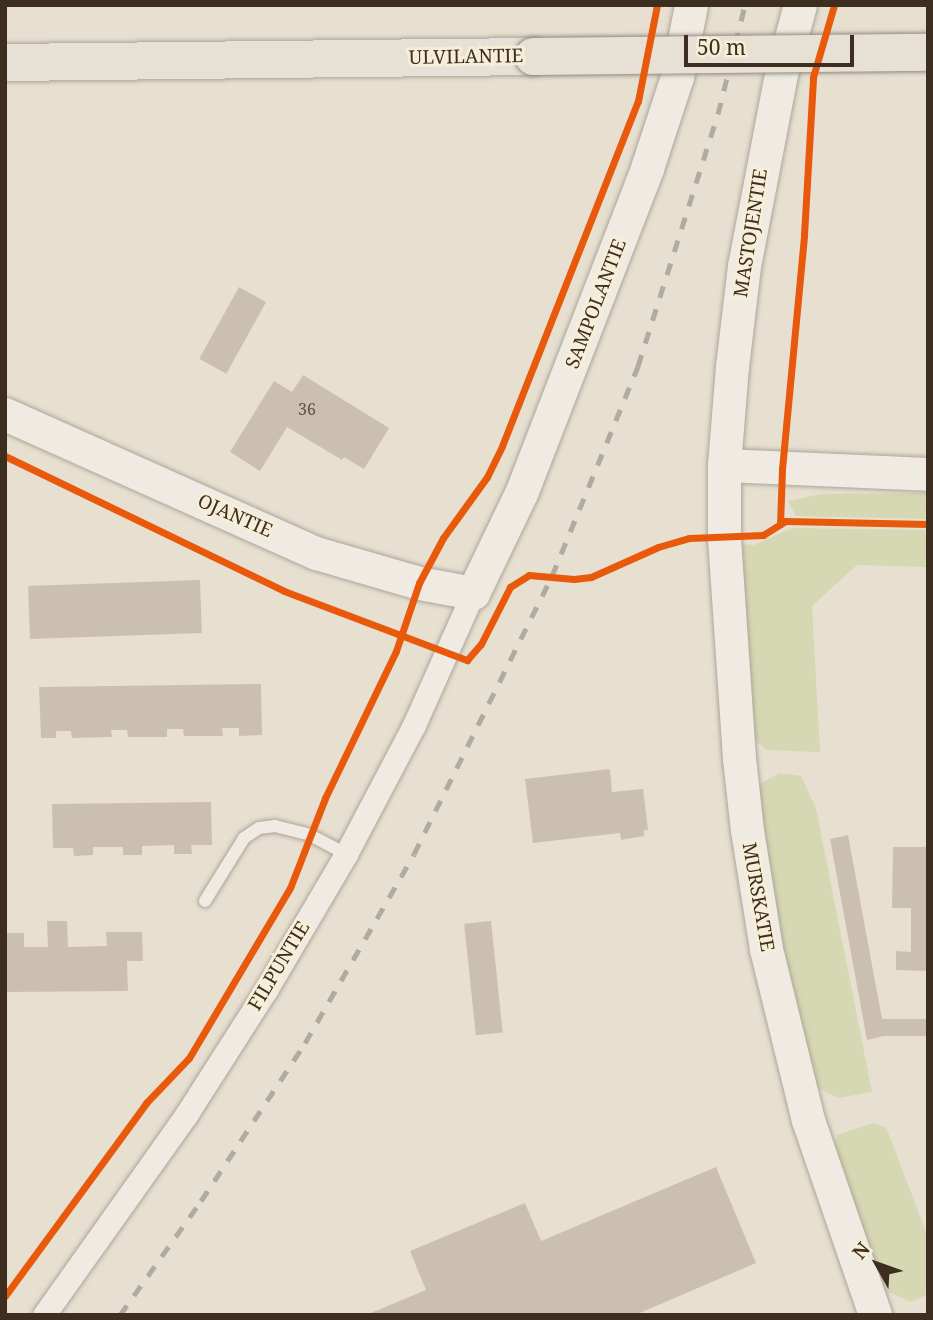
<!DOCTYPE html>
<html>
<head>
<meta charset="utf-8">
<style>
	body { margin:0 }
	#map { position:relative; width:933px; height:1320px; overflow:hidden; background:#e7e0d1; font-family:"Noto Serif",serif }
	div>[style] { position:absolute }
	.green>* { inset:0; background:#d6d7b3 }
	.building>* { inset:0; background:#cbbfb2; transform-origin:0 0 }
	.roads { filter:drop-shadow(0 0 2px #ada599) drop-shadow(0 0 2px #ada599) }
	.lane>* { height:12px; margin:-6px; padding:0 6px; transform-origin:6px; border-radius:6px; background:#efebe3 }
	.street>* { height:23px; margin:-11.5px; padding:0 11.5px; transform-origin:11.5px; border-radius:11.5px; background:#efebe3 }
	.secondary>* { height:33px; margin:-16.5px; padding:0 16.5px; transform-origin:16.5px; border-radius:16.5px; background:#efebe3 }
	.primary>* { height:37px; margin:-18.5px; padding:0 18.5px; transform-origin:18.5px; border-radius:18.5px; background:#e6e1d4 }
	.rail>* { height:5px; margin-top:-2.5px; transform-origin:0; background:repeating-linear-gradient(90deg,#afaaa2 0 12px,transparent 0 24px) }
	.bridges { filter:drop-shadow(0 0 2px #928b80) drop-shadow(0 0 2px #928b80) }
	.primary-bridge>* { height:37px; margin:-18.5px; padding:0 18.5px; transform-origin:18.5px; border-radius:18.5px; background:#e6e1d4 }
	.cycleway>* { height:7px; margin:-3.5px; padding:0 3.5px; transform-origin:3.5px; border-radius:3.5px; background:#e8590c }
	span { translate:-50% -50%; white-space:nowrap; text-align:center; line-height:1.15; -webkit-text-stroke:6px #f7eed8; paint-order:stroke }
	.number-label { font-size:16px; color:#605244 }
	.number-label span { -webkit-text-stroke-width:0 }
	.street-label { font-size:19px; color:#3d2e20 }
	.frame { position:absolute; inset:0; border:7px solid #3d2e20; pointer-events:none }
	.north { position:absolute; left:842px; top:1229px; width:70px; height:70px; -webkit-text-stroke:5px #f7eed8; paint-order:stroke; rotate:310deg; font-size:19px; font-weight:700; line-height:28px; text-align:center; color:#3d2e20 }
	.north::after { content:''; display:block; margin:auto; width:24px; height:32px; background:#3d2e20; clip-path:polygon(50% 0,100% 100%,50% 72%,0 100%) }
	.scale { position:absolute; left:684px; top:35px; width:170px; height:32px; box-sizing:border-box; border:4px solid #3d2e20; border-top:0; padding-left:9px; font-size:21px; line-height:24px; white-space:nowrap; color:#3d2e20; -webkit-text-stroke:5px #f7eed8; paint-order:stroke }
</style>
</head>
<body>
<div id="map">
	<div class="green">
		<i style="clip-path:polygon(928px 493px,928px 519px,796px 516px,788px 501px,822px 494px)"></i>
		<i style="clip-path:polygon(792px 528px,928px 530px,928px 567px,857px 565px,812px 606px,820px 752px,766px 750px,748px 733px,738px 544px,754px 545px)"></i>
		<i style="clip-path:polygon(779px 773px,801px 776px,816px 808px,872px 1092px,839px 1098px,815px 1087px,798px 1036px,759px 834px,760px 784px)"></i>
		<i style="clip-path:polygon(873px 1123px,886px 1127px,928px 1237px,928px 1294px,911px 1302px,878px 1287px,832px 1156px,837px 1135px)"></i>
	</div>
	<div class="building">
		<i style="left:239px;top:287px;width:31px;height:82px;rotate:29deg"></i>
		<i style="clip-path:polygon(303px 375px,389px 428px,364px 469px,344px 457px,342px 460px,287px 427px,260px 471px,230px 452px,274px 381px,292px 392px)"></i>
		<i style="left:200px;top:580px;width:53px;height:172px;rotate:88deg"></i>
		<i style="clip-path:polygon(261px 684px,262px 735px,239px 736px,239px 728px,222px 728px,223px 736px,184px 736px,183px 729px,167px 729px,167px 737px,128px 737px,127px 730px,111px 730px,112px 737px,72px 738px,71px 731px,56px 731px,56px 738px,41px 738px,39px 687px)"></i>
		<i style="clip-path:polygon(610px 769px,612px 792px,643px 789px,648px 830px,644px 830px,644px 836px,621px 840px,620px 833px,533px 843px,525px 779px)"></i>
		<i style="clip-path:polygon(211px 802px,212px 845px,191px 845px,192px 854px,174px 854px,174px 845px,142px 846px,142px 855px,123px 855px,123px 847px,93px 847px,93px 855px,74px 856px,73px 848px,53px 848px,52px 804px)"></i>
		<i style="clip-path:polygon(848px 835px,882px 1019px,928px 1019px,928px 1036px,884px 1036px,867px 1040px,830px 839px)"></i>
		<i style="clip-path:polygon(893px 847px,928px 847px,928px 971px,896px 970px,896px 951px,911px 952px,911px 908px,892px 908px)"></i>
		<i style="clip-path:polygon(47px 921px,67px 921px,68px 947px,107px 946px,106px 932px,142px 932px,143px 961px,127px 961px,128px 991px,5px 992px,5px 933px,24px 933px,24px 947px,48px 947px)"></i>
		<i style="left:491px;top:921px;width:112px;height:27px;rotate:84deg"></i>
		<i style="clip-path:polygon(716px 1167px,756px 1263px,635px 1315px,366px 1315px,426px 1290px,410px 1251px,525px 1203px,541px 1241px)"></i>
	</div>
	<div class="roads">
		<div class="lane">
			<i style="left:205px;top:901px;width:74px;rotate:-58.2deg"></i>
			<i style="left:244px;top:838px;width:18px;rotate:-34deg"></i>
			<i style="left:259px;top:828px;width:16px;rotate:-7deg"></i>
			<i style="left:275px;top:826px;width:36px;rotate:14deg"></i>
			<i style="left:310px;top:835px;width:41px;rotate:27.8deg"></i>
		</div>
		<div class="street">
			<i style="left:44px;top:1315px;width:245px;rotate:-54.6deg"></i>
			<i style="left:186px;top:1115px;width:148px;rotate:-57.4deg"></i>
			<i style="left:266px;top:990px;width:158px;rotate:-59.5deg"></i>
			<i style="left:346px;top:854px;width:146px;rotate:-62.2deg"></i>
			<i style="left:414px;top:725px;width:145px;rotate:-65.9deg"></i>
		</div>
		<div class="secondary">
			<i style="left:800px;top:5px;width:72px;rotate:105.4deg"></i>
			<i style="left:781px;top:74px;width:196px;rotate:100.9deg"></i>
			<i style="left:744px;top:266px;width:101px;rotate:96.8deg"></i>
			<i style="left:732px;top:366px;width:99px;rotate:94.6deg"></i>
			<i style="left:724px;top:465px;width:73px;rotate:90deg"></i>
			<i style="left:724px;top:538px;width:221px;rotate:86.1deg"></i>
			<i style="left:739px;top:758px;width:72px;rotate:83.7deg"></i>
			<i style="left:747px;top:830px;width:121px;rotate:80.9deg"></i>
			<i style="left:766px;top:949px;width:176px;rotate:76.2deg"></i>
			<i style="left:808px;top:1120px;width:206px;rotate:71deg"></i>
			<i style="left:5px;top:414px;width:341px;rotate:24.1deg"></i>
			<i style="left:316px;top:553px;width:107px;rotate:16.2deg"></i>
			<i style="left:419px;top:583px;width:55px;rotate:10.5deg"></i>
			<i style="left:473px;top:593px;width:113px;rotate:-64.3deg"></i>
			<i style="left:522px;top:491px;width:346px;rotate:-68.8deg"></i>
			<i style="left:647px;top:168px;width:96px;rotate:-71.8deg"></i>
			<i style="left:677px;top:77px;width:73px;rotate:-79deg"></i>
			<i style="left:724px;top:465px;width:204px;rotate:2.5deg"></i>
		</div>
		<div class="primary">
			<i style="left:5px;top:62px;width:528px;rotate:-0.65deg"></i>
		</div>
	</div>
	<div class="rail">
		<i style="left:120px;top:1315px;width:140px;rotate:-54.6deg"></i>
		<i style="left:201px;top:1201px;width:189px;rotate:-56.6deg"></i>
		<i style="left:305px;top:1043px;width:218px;rotate:-60deg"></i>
		<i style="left:414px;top:854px;width:310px;rotate:-63.6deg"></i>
		<i style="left:552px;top:576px;width:227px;rotate:-67.7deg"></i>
		<i style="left:638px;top:366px;width:264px;rotate:-72.4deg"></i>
		<i style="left:718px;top:114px;width:112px;rotate:-76.1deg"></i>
	</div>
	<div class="bridges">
		<div class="primary-bridge">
			<i style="left:533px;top:56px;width:395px;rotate:-0.6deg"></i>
		</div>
	</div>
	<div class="cycleway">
		<i style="left:5px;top:456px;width:310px;rotate:25.8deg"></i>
		<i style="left:284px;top:591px;width:196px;rotate:20.7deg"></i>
		<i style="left:467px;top:660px;width:21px;rotate:-49deg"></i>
		<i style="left:481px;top:644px;width:64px;rotate:-63deg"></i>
		<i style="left:510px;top:587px;width:22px;rotate:-32deg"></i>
		<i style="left:529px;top:575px;width:45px;rotate:5.1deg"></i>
		<i style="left:574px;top:579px;width:17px;rotate:-7deg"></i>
		<i style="left:591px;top:577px;width:73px;rotate:-24.1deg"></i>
		<i style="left:658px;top:547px;width:32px;rotate:-16deg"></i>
		<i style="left:689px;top:538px;width:74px;rotate:-2.3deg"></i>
		<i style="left:763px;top:535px;width:26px;rotate:-32deg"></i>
		<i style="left:785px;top:521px;width:143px;rotate:1.2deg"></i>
		<i style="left:780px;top:524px;width:55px;rotate:-87.9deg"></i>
		<i style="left:782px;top:469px;width:235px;rotate:-84.6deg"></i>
		<i style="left:804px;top:235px;width:158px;rotate:-86.7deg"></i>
		<i style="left:813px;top:77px;width:75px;rotate:-73.7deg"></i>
		<i style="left:5px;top:1296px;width:239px;rotate:-53.8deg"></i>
		<i style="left:146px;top:1103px;width:62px;rotate:-46.3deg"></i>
		<i style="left:189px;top:1058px;width:198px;rotate:-59.3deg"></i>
		<i style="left:290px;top:888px;width:97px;rotate:-68.7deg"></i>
		<i style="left:325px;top:798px;width:163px;rotate:-64.2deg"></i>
		<i style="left:396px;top:651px;width:72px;rotate:-71.3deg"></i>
		<i style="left:419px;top:583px;width:51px;rotate:-61.9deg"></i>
		<i style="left:443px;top:538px;width:75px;rotate:-54.2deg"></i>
		<i style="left:487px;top:477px;width:34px;rotate:-64deg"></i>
		<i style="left:502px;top:446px;width:371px;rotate:-68.5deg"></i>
		<i style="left:638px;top:101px;width:98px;rotate:-78.8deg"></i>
	</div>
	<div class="number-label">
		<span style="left:307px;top:409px">36</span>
	</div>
	<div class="street-label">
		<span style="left:466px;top:57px;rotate:-1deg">ULVILANTIE</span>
		<span style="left:751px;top:233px;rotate:-81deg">MASTOJENTIE</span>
		<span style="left:596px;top:304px;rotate:-69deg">SAMPOLANTIE</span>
		<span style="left:235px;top:516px;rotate:24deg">OJANTIE</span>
		<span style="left:758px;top:897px;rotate:80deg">MURSKATIE</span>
		<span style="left:279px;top:966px;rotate:-59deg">FILPUNTIE</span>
	</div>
	<div class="frame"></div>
	<div class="north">N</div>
	<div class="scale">50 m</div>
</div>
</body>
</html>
